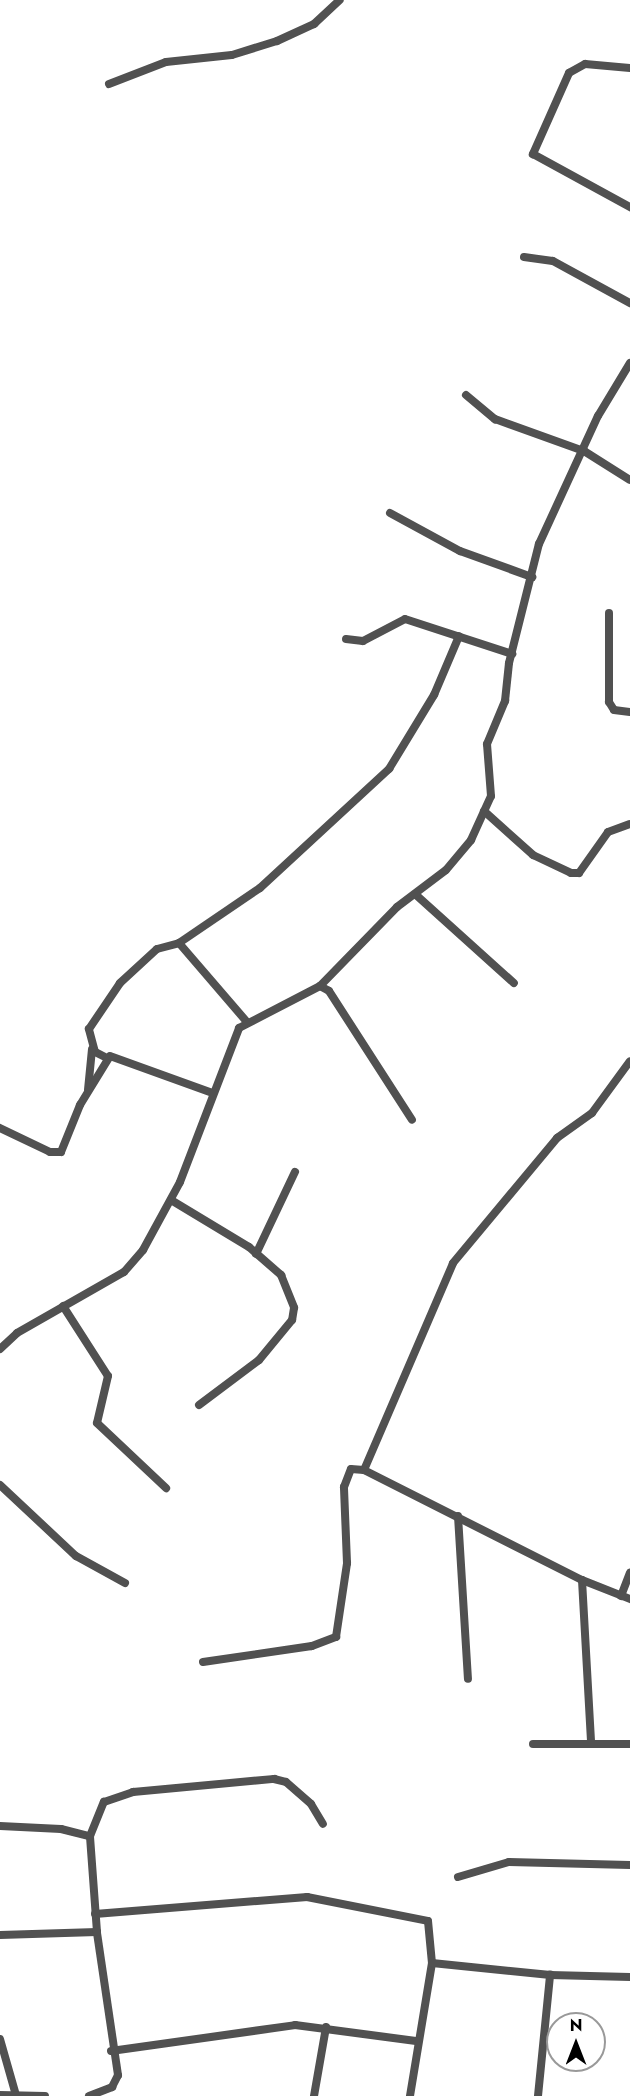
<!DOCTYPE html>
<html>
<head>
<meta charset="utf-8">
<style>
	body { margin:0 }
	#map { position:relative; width:630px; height:2096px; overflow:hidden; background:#fff; font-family:Jost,sans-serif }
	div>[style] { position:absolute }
	.street>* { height:8px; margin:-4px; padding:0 4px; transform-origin:4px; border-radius:4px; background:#515151 }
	span { translate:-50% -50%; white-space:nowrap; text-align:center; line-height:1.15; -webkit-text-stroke:4.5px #fff; paint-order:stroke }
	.north { position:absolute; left:546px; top:2012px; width:60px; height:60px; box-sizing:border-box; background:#fff; border:2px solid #999; border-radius:50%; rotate:0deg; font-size:16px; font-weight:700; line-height:24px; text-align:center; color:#000 }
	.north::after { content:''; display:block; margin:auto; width:21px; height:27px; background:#000; clip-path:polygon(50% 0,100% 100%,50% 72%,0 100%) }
</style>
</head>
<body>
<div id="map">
	<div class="street">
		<i style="left:630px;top:68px;width:45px;rotate:-174.9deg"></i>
		<i style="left:585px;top:64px;width:18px;rotate:151deg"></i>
		<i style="left:569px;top:73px;width:89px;rotate:114deg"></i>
		<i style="left:533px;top:154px;width:111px;rotate:28.7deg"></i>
		<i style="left:109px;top:84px;width:61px;rotate:-21.1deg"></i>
		<i style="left:166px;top:62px;width:66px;rotate:-6.1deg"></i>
		<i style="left:232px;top:55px;width:47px;rotate:-17.3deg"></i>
		<i style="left:277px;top:41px;width:41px;rotate:-24.7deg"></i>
		<i style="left:314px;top:24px;width:35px;rotate:-43deg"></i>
		<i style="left:524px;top:257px;width:29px;rotate:8deg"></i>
		<i style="left:553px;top:261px;width:88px;rotate:28.6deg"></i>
		<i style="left:466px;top:395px;width:38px;rotate:40deg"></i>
		<i style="left:495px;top:419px;width:95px;rotate:19.8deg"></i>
		<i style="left:584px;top:451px;width:54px;rotate:32.2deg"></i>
		<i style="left:390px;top:513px;width:80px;rotate:28.5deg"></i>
		<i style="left:460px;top:551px;width:77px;rotate:19.9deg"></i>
		<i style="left:609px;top:613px;width:89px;rotate:90deg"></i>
		<i style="left:609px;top:702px;width:9px;rotate:58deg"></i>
		<i style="left:614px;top:710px;width:16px;rotate:7deg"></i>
		<i style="left:346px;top:639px;width:17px;rotate:7deg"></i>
		<i style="left:363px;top:641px;width:47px;rotate:-27.6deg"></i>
		<i style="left:405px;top:619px;width:113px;rotate:18.1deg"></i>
		<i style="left:484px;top:811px;width:66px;rotate:41.9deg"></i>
		<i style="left:533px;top:855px;width:42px;rotate:25.3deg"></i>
		<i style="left:571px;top:873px;width:8px"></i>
		<i style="left:579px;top:873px;width:50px;rotate:-54.7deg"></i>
		<i style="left:608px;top:832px;width:23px;rotate:-20deg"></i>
		<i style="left:415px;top:894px;width:133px;rotate:42deg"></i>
		<i style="left:179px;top:943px;width:104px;rotate:49.3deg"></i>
		<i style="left:320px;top:986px;width:10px;rotate:29deg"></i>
		<i style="left:329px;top:991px;width:153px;rotate:57.2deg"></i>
		<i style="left:107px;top:1058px;width:13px;rotate:-153deg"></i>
		<i style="left:95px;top:1052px;width:24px;rotate:-105deg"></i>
		<i style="left:89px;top:1029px;width:55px;rotate:-56deg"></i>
		<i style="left:120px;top:983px;width:50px;rotate:-42.6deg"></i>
		<i style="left:157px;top:949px;width:23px;rotate:-15deg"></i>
		<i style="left:179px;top:943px;width:98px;rotate:-34.2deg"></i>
		<i style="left:260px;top:888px;width:176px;rotate:-42.7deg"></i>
		<i style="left:389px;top:769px;width:87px;rotate:-58.7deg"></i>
		<i style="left:434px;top:695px;width:64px;rotate:-67deg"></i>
		<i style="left:88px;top:1090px;width:41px;rotate:-84.4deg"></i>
		<i style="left:0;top:1128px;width:55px;rotate:25.6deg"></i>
		<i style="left:50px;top:1152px;width:11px"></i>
		<i style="left:61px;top:1152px;width:51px;rotate:-68deg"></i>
		<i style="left:80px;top:1105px;width:57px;rotate:-58.5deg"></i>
		<i style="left:110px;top:1056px;width:109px;rotate:19.8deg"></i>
		<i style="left:171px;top:1200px;width:91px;rotate:31.1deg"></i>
		<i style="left:249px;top:1247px;width:43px;rotate:41.2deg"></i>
		<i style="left:281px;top:1275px;width:35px;rotate:68deg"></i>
		<i style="left:294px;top:1308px;width:12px;rotate:99deg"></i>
		<i style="left:292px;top:1320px;width:52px;rotate:129.5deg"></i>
		<i style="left:259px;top:1360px;width:75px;rotate:143.1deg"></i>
		<i style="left:256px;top:1254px;width:91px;rotate:-64.6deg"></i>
		<i style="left:63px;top:1306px;width:83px;rotate:57.3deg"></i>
		<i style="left:108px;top:1376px;width:48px;rotate:103.2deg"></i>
		<i style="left:97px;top:1423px;width:95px;rotate:43.3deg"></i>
		<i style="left:0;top:1349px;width:23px;rotate:-43deg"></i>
		<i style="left:17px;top:1333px;width:123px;rotate:-29.7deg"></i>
		<i style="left:124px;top:1272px;width:29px;rotate:-49deg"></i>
		<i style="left:143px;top:1250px;width:77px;rotate:-61.4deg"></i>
		<i style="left:180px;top:1182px;width:165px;rotate:-69deg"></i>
		<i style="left:239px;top:1028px;width:91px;rotate:-27.4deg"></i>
		<i style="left:320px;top:986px;width:110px;rotate:-45.7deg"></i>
		<i style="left:397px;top:907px;width:61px;rotate:-37.1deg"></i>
		<i style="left:446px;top:870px;width:39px;rotate:-50deg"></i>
		<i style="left:471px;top:840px;width:48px;rotate:-65.6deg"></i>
		<i style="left:491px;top:796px;width:52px;rotate:-94.4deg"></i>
		<i style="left:487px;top:744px;width:47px;rotate:-67.3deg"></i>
		<i style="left:505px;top:701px;width:38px;rotate:-84deg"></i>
		<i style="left:509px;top:663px;width:123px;rotate:-75.9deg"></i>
		<i style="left:539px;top:544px;width:141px;rotate:-65.3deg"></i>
		<i style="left:598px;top:416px;width:62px;rotate:-58.9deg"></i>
		<i style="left:364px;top:1470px;width:225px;rotate:-66.7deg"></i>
		<i style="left:453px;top:1263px;width:163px;rotate:-50.2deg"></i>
		<i style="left:557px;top:1138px;width:43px;rotate:-35.5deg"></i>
		<i style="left:592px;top:1113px;width:64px;rotate:-53.8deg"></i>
		<i style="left:0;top:1485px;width:104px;rotate:43.1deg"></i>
		<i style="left:76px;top:1556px;width:56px;rotate:28.9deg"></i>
		<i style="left:458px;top:1516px;width:163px;rotate:86.5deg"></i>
		<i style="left:582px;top:1580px;width:163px;rotate:86.8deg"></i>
		<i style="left:621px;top:1596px;width:25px;rotate:-69deg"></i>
		<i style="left:203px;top:1662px;width:110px;rotate:-8.4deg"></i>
		<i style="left:312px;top:1646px;width:26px;rotate:-21deg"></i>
		<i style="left:336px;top:1637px;width:75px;rotate:-81.5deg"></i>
		<i style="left:347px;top:1563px;width:76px;rotate:-92.3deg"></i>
		<i style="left:344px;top:1487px;width:19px;rotate:-69deg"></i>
		<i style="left:351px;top:1469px;width:13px;rotate:4deg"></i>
		<i style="left:364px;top:1470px;width:244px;rotate:26.8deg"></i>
		<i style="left:582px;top:1580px;width:52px;rotate:21.6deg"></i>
		<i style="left:533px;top:1744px;width:97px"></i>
		<i style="left:0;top:1826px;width:61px;rotate:2.8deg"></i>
		<i style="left:61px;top:1829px;width:30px;rotate:14deg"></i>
		<i style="left:458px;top:1877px;width:53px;rotate:-16.4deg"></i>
		<i style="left:509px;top:1862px;width:121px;rotate:1.4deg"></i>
		<i style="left:95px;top:1914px;width:213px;rotate:-4.6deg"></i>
		<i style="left:307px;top:1897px;width:123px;rotate:11.2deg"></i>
		<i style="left:428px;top:1921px;width:42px;rotate:84.6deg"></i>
		<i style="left:432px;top:1963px;width:135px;rotate:99.4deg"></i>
		<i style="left:0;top:1935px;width:97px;rotate:-1.8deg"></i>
		<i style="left:432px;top:1963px;width:119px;rotate:5.8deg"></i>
		<i style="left:550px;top:1975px;width:80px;rotate:1.4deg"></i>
		<i style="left:0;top:2039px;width:58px;rotate:74.1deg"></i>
		<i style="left:111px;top:2051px;width:186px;rotate:-8deg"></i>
		<i style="left:295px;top:2025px;width:122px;rotate:7.5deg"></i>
		<i style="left:0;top:2095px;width:45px;rotate:1.3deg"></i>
		<i style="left:89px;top:2096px;width:25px;rotate:-21deg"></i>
		<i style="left:112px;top:2087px;width:13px;rotate:-63deg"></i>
		<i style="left:118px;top:2075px;width:145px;rotate:-98.4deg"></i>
		<i style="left:97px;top:1932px;width:96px;rotate:-94.2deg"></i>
		<i style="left:90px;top:1836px;width:37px;rotate:-68deg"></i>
		<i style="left:104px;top:1802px;width:31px;rotate:-19deg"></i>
		<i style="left:133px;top:1792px;width:142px;rotate:-5.3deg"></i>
		<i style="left:274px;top:1779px;width:12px;rotate:14deg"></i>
		<i style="left:286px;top:1782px;width:33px;rotate:41deg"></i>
		<i style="left:311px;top:1804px;width:23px;rotate:59deg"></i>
		<i style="left:314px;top:2096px;width:70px;rotate:-80.1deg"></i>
		<i style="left:538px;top:2096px;width:122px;rotate:-84.3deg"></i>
	</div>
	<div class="north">N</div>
</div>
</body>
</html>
